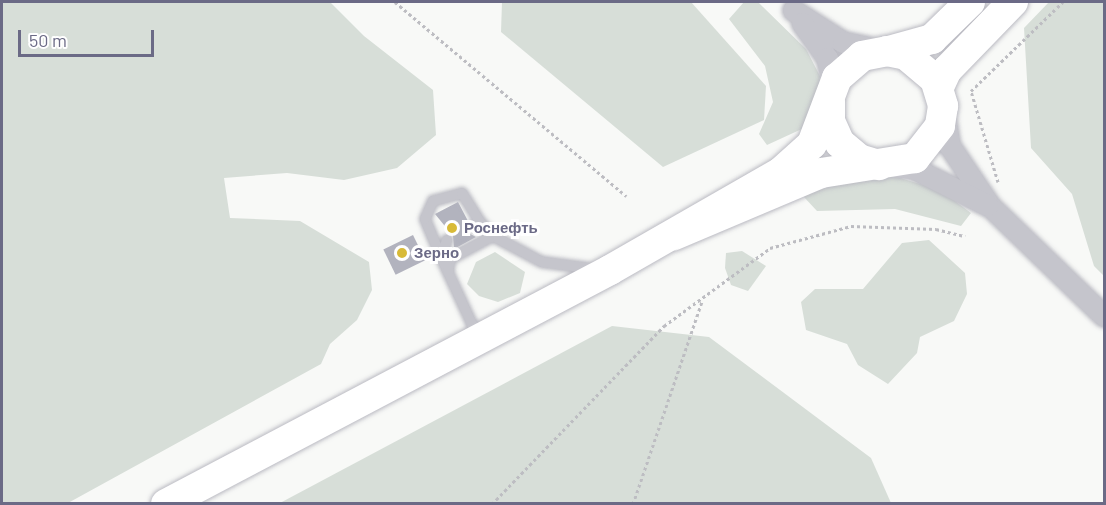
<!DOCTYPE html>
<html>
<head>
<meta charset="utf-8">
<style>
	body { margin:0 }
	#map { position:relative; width:1106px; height:505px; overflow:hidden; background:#f8f9f7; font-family:Barlow,sans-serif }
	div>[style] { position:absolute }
	.green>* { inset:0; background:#d7ded8 }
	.building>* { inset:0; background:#b2b3be; transform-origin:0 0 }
	.path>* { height:3px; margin-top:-1.5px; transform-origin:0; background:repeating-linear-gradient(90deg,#bdbdc2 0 3px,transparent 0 6px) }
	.roads { filter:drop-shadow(0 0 2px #babac2) drop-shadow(0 0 2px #babac2) }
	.service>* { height:10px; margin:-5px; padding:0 5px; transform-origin:5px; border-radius:5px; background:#c5c5cc }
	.minor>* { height:21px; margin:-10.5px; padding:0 10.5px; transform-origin:10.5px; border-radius:10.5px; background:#c5c5cc }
	.secondary>* { height:30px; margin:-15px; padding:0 15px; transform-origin:15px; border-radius:15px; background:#fff }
	.dots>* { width:16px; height:16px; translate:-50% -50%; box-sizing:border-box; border:3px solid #fff; border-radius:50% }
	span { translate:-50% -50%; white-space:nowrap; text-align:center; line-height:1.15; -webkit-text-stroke:6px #fff; paint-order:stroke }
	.poi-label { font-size:15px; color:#6b6a86; font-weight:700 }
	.left { translate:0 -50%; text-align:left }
	.frame { position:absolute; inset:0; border:3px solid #6b6a86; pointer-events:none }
	.scale { position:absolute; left:18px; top:30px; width:136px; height:27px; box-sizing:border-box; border:3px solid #6b6a86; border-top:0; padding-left:8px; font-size:18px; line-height:21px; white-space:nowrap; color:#6b6a86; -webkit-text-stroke:4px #fff; paint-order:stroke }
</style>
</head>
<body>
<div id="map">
	<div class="green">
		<i style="clip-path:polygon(2px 2px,330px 2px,364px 36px,433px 90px,436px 135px,397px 168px,344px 180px,287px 173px,224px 178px,230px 218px,300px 221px,369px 262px,372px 290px,357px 320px,330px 344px,321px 364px,68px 503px,2px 503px)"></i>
		<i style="clip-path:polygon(502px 2px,691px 2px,766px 86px,764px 120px,663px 167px,501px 32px)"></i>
		<i style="clip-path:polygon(744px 2px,758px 2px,806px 49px,820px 76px,819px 104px,804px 128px,767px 145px,759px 134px,773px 102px,765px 66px,729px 19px)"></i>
		<i style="clip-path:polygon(1049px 2px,1104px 2px,1104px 276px,1094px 266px,1072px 194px,1031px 148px,1024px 28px)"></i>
		<i style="clip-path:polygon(859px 176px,897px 177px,940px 190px,971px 213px,961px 226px,895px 209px,817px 211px,803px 196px)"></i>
		<i style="clip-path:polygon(929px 240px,965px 273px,967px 294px,954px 321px,920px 337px,917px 353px,888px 384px,858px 365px,847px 344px,806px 330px,801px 302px,815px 289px,863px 289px,902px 243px)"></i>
		<i style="clip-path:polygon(742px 251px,766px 266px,748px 291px,731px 285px,725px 268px,726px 253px)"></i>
		<i style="clip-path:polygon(495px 252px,525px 272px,520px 293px,498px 302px,479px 296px,467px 284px,476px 262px)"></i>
		<i style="clip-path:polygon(612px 326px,709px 337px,871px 458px,891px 503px,280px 503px)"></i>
	</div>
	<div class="building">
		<i style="clip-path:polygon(458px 202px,468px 221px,465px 231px,476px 237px,454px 249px,453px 236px,435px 214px)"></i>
		<i style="left:413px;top:235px;width:28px;height:33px;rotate:64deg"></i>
	</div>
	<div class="path">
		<i style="left:395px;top:2px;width:302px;rotate:40deg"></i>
		<i style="left:998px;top:182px;width:95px;rotate:-106.5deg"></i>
		<i style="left:971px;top:91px;width:128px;rotate:-44.1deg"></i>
		<i style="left:492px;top:504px;width:248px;rotate:-46deg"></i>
		<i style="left:664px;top:326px;width:132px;rotate:-36.3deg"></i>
		<i style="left:770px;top:248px;width:84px;rotate:-15.2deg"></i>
		<i style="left:851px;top:226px;width:85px;rotate:2deg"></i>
		<i style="left:936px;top:229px;width:30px;rotate:14deg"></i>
		<i style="left:633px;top:504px;width:214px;rotate:-71.2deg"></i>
	</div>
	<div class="roads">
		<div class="service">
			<i style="left:472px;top:227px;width:10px;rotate:-24deg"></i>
			<i style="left:481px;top:223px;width:18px;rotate:47deg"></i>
			<i style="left:493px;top:236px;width:55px;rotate:28deg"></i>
			<i style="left:542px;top:262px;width:53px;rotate:7.5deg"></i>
			<i style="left:447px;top:240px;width:18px;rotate:109deg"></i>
			<i style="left:441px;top:257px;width:88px;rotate:65.2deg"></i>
			<i style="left:441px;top:257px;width:41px;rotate:-112.8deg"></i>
			<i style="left:425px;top:219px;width:20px;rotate:-66deg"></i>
			<i style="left:433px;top:201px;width:30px;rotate:-15deg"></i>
			<i style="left:462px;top:193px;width:36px;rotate:58deg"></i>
			<i style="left:448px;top:272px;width:13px;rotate:-81deg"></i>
			<i style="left:450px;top:259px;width:49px;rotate:-28.1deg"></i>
		</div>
		<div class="minor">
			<i style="left:793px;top:10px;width:59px;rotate:32.6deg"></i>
			<i style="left:843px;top:42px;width:39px;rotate:12deg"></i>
			<i style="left:802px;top:23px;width:43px;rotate:54.5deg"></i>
			<i style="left:827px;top:58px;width:29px;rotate:78deg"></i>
			<i style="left:944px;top:112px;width:33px;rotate:81deg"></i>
			<i style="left:949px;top:145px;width:73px;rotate:56.1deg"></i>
			<i style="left:990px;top:206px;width:158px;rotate:44deg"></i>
			<i style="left:892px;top:166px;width:21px;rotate:5deg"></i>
			<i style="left:913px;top:168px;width:83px;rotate:26.6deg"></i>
		</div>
		<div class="secondary">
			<i style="left:889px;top:51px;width:45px;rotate:-15.6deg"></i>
			<i style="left:932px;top:39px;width:53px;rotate:-44.2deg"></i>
			<i style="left:939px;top:87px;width:19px;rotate:-65deg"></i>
			<i style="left:947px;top:70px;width:95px;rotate:-45.9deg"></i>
			<i style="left:830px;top:101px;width:20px;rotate:90deg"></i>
			<i style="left:830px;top:121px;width:24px;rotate:66deg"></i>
			<i style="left:840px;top:143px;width:25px;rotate:40deg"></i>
			<i style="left:859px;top:159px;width:21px;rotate:17deg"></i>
			<i style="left:166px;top:504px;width:502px;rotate:-27.79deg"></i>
			<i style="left:610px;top:270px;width:197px;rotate:-29.8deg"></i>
			<i style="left:781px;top:172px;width:42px;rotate:-42.1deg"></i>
			<i style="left:812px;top:144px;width:71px;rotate:-69.3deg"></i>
			<i style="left:837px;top:78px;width:33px;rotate:-41deg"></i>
			<i style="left:862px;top:56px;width:25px;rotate:-11deg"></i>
			<i style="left:887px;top:51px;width:19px;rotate:12deg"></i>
			<i style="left:906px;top:55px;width:38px;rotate:40deg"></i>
			<i style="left:935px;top:79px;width:28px;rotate:73deg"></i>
			<i style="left:943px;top:106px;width:20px;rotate:99deg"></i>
			<i style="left:940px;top:126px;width:41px;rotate:128deg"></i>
			<i style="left:915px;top:158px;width:95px;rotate:170.9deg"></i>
			<i style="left:821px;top:173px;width:160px;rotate:157.1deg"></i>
		</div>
	</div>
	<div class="dots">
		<i style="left:452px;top:228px;background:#d8ba38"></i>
		<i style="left:402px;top:253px;background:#d8ba38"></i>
	</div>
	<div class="poi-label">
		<span class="left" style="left:464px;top:228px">Роснефть</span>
		<span class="left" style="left:414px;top:253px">Зерно</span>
	</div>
	<div class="frame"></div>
	<div class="scale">50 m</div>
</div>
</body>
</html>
